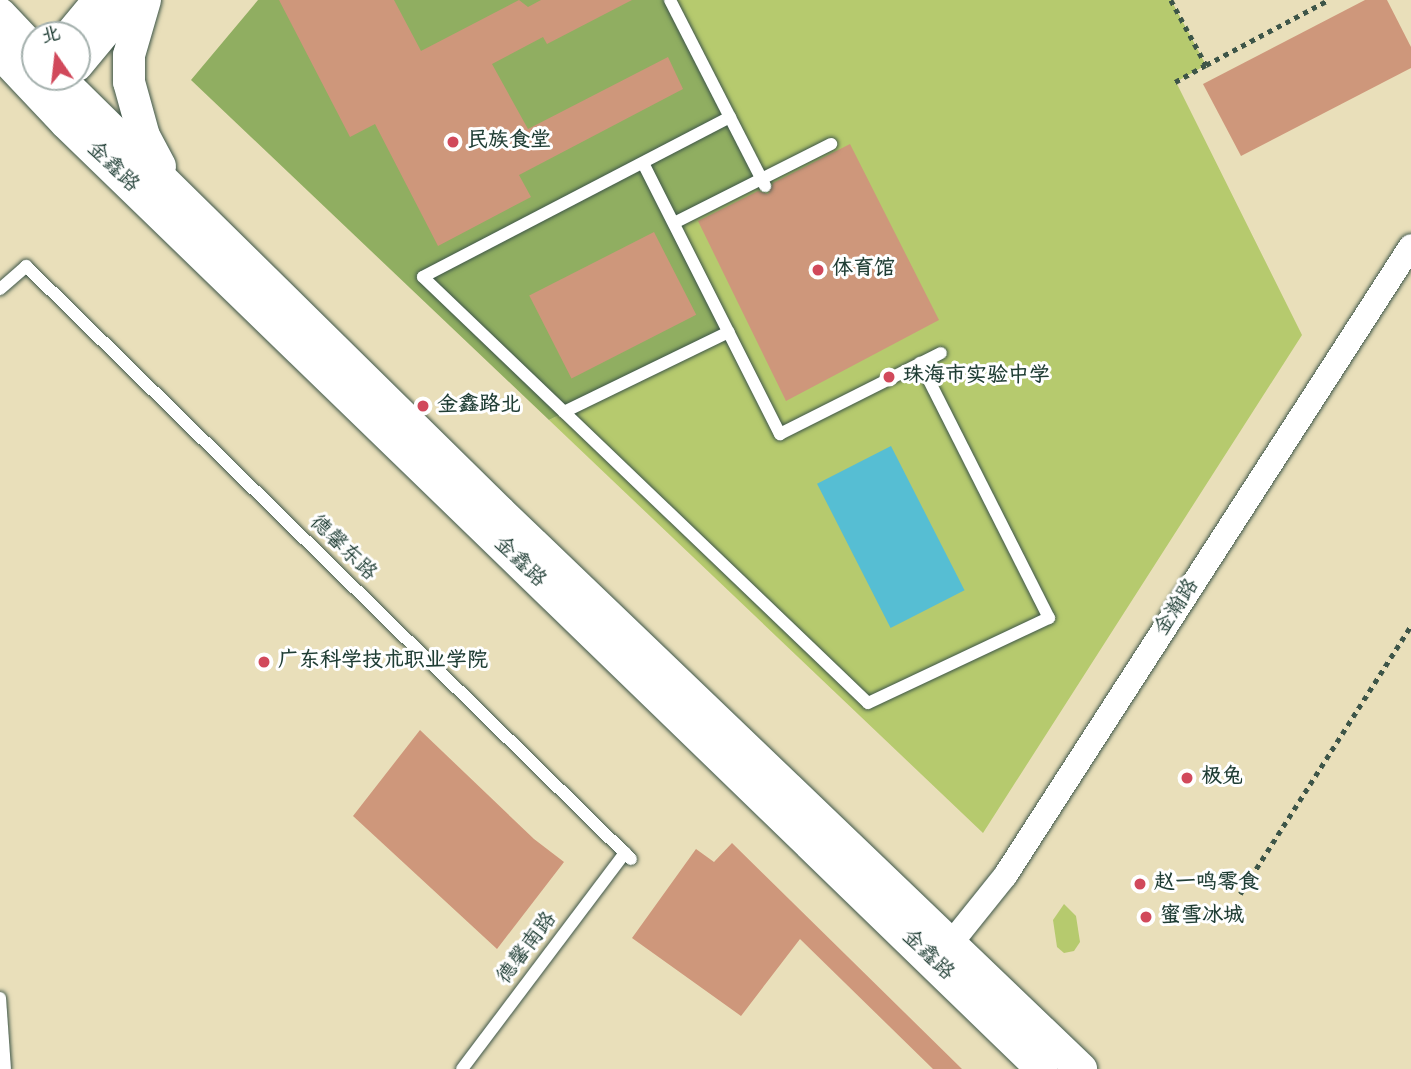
<!DOCTYPE html>
<html>
<head>
<meta charset="utf-8">
<style>
	body { margin:0 }
	#map { position:relative; width:1411px; height:1069px; overflow:hidden; background:#e9dfba; font-family:Dekko,"LXGW WenKai TC",sans-serif }
	div>[style] { position:absolute }
	.green>* { inset:0; background:#b6ca6e }
	.forest>* { inset:0; background:#90ae61 }
	.water>* { inset:0; background:#56bed3; transform-origin:0 0 }
	.building>* { inset:0; background:#ce977b; transform-origin:0 0 }
	.path>* { height:4.5px; margin-top:-2.25px; transform-origin:0; background:repeating-linear-gradient(90deg,#3d5548 0 5px,transparent 0 10px) }
	.roads { filter:drop-shadow(0 0 2px #3d5548) drop-shadow(0 0 2px #3d5548) }
	.service>* { height:12px; margin:-6px; padding:0 6px; transform-origin:6px; border-radius:6px; background:#fff }
	.minor>* { height:24px; margin:-12px; padding:0 12px; transform-origin:12px; border-radius:12px; background:#fff }
	.tertiary>* { height:32px; margin:-16px; padding:0 16px; transform-origin:16px; border-radius:16px; background:#fff }
	.dots>* { width:19px; height:19px; translate:-50% -50%; box-sizing:border-box; border:4px solid #fff; border-radius:50% }
	span { translate:-50% -50%; white-space:nowrap; text-align:center; line-height:1.15; -webkit-text-stroke:6px #fff; paint-order:stroke }
	.poi-label { font-size:21px; color:#1f3d34; font-weight:700 }
	.left { translate:0 -50%; text-align:left }
	.street-label { font-size:21px; color:#1f3d34 }
	.north { position:absolute; left:21px; top:21px; width:70px; height:70px; box-sizing:border-box; background:#fff; border:2px solid #a5b1ae; border-radius:50%; rotate:346deg; font-size:19px; font-weight:700; line-height:28px; text-align:center; color:#1f3d34 }
	.north::after { content:''; display:block; margin:auto; width:24px; height:32px; background:#d1495b; clip-path:polygon(50% 0,100% 100%,50% 72%,0 100%) }
</style>
</head>
<body>
<div id="map">
	<div class="green">
		<i style="clip-path:polygon(670px 0,1171px 0,1206px 65px,1176px 82px,1302px 335px,983px 833px,549px 420px,729px 332px,674px 223px)"></i>
		<i style="clip-path:polygon(1064px 904px,1076px 916px,1080px 942px,1074px 951px,1064px 953px,1057px 947px,1053px 920px)"></i>
	</div>
	<div class="forest">
		<i style="clip-path:polygon(258px 0,670px 0,762px 179px,674px 223px,729px 332px,549px 420px,191px 80px)"></i>
	</div>
	<div class="water">
		<i style="left:891px;top:446px;width:162px;height:83px;rotate:63deg"></i>
	</div>
	<div class="building">
		<i style="clip-path:polygon(279px 0,394px 0,421px 51px,519px 0,528px 7px,541px 0,632px 0,547px 44px,543px 37px,492px 64px,528px 129px,668px 57px,683px 89px,519px 175px,531px 197px,438px 246px,375px 124px,350px 137px)"></i>
		<i style="clip-path:polygon(1365px 0,1387px 0,1411px 47px,1411px 68px,1241px 156px,1203px 84px)"></i>
		<i style="clip-path:polygon(850px 144px,939px 320px,786px 401px,698px 221px,758px 191px,768px 194px,773px 183px)"></i>
		<i style="left:654px;top:232px;width:93px;height:140px;rotate:63deg"></i>
		<i style="clip-path:polygon(420px 730px,534px 839px,564px 862px,497px 949px,353px 816px)"></i>
		<i style="clip-path:polygon(732px 843px,962px 1069px,933px 1069px,800px 939px,741px 1016px,632px 938px,696px 849px,714px 862px)"></i>
	</div>
	<div class="path">
		<i style="left:1171px;top:0;width:74px;rotate:61.7deg"></i>
		<i style="left:1206px;top:65px;width:138px;rotate:-28deg"></i>
		<i style="left:1175px;top:82px;width:35px;rotate:-29deg"></i>
		<i style="left:1240px;top:894px;width:318px;rotate:-57.5deg"></i>
	</div>
	<div class="roads">
		<div class="service">
			<i style="left:670px;top:0;width:209px;rotate:62.9deg"></i>
			<i style="left:730px;top:117px;width:346px;rotate:152.5deg"></i>
			<i style="left:423px;top:277px;width:616px;rotate:43.75deg"></i>
			<i style="left:868px;top:703px;width:200px;rotate:-25.2deg"></i>
			<i style="left:1049px;top:618px;width:286px;rotate:-116.8deg"></i>
			<i style="left:643px;top:163px;width:304px;rotate:63.2deg"></i>
			<i style="left:780px;top:434px;width:180px;rotate:-26.7deg"></i>
			<i style="left:674px;top:223px;width:176px;rotate:-26.7deg"></i>
			<i style="left:0;top:289px;width:35px;rotate:-41deg"></i>
			<i style="left:26px;top:266px;width:847px;rotate:44.43deg"></i>
			<i style="left:564px;top:412px;width:183px;rotate:-25.9deg"></i>
			<i style="left:0;top:998px;width:71px;rotate:86deg"></i>
			<i style="left:462px;top:1069px;width:271px;rotate:-53deg"></i>
		</div>
		<div class="minor">
			<i style="left:940px;top:957px;width:104px;rotate:-51.3deg"></i>
			<i style="left:1005px;top:876px;width:749px;rotate:-57.2deg"></i>
		</div>
		<div class="tertiary">
			<i style="left:145px;top:0;width:57px;rotate:106.2deg"></i>
			<i style="left:129px;top:55px;width:27px;rotate:90deg"></i>
			<i style="left:129px;top:82px;width:56px;rotate:74.5deg"></i>
			<i style="left:144px;top:136px;width:34px;rotate:62deg"></i>
			<i style="left:0;top:14px;width:51px;rotate:46.6deg"></i>
			<i style="left:70px;top:35px;width:45px;rotate:-50.4deg"></i>
			<i style="left:0;top:53px;width:96px;rotate:46.7deg"></i>
			<i style="left:66px;top:123px;width:1359px;rotate:44.11deg"></i>
			<i style="left:77px;top:65px;width:85px;rotate:-50.3deg"></i>
			<i style="left:58px;top:77px;width:620px;rotate:44.54deg"></i>
			<i style="left:500px;top:512px;width:805px;rotate:43.79deg"></i>
		</div>
	</div>
	<div class="dots">
		<i style="left:453px;top:142px;background:#d1495b"></i>
		<i style="left:818px;top:270px;background:#d1495b"></i>
		<i style="left:889px;top:377px;background:#d1495b"></i>
		<i style="left:423px;top:406px;background:#d1495b"></i>
		<i style="left:264px;top:662px;background:#d1495b"></i>
		<i style="left:1187px;top:778px;background:#d1495b"></i>
		<i style="left:1140px;top:884px;background:#d1495b"></i>
		<i style="left:1146px;top:917px;background:#d1495b"></i>
	</div>
	<div class="poi-label">
		<span class="left" style="left:467px;top:142px">民族食堂</span>
		<span class="left" style="left:832px;top:270px">体育馆</span>
		<span class="left" style="left:903px;top:377px">珠海市实验中学</span>
		<span class="left" style="left:437px;top:406px">金鑫路北</span>
		<span class="left" style="left:278px;top:662px">广东科学技术职业学院</span>
		<span class="left" style="left:1201px;top:778px">极兔</span>
		<span class="left" style="left:1154px;top:884px">赵一鸣零食</span>
		<span class="left" style="left:1160px;top:917px">蜜雪冰城</span>
	</div>
	<div class="street-label">
		<span style="left:112px;top:168px;rotate:44deg">金鑫路</span>
		<span style="left:342px;top:549px;rotate:44deg">德馨东路</span>
		<span style="left:519px;top:563px;rotate:44deg">金鑫路</span>
		<span style="left:1178px;top:608px;rotate:-57deg">金瀚路</span>
		<span style="left:528px;top:949px;rotate:-53deg">德馨南路</span>
		<span style="left:927px;top:956px;rotate:44deg">金鑫路</span>
	</div>
	<div class="north">北</div>
</div>
</body>
</html>
